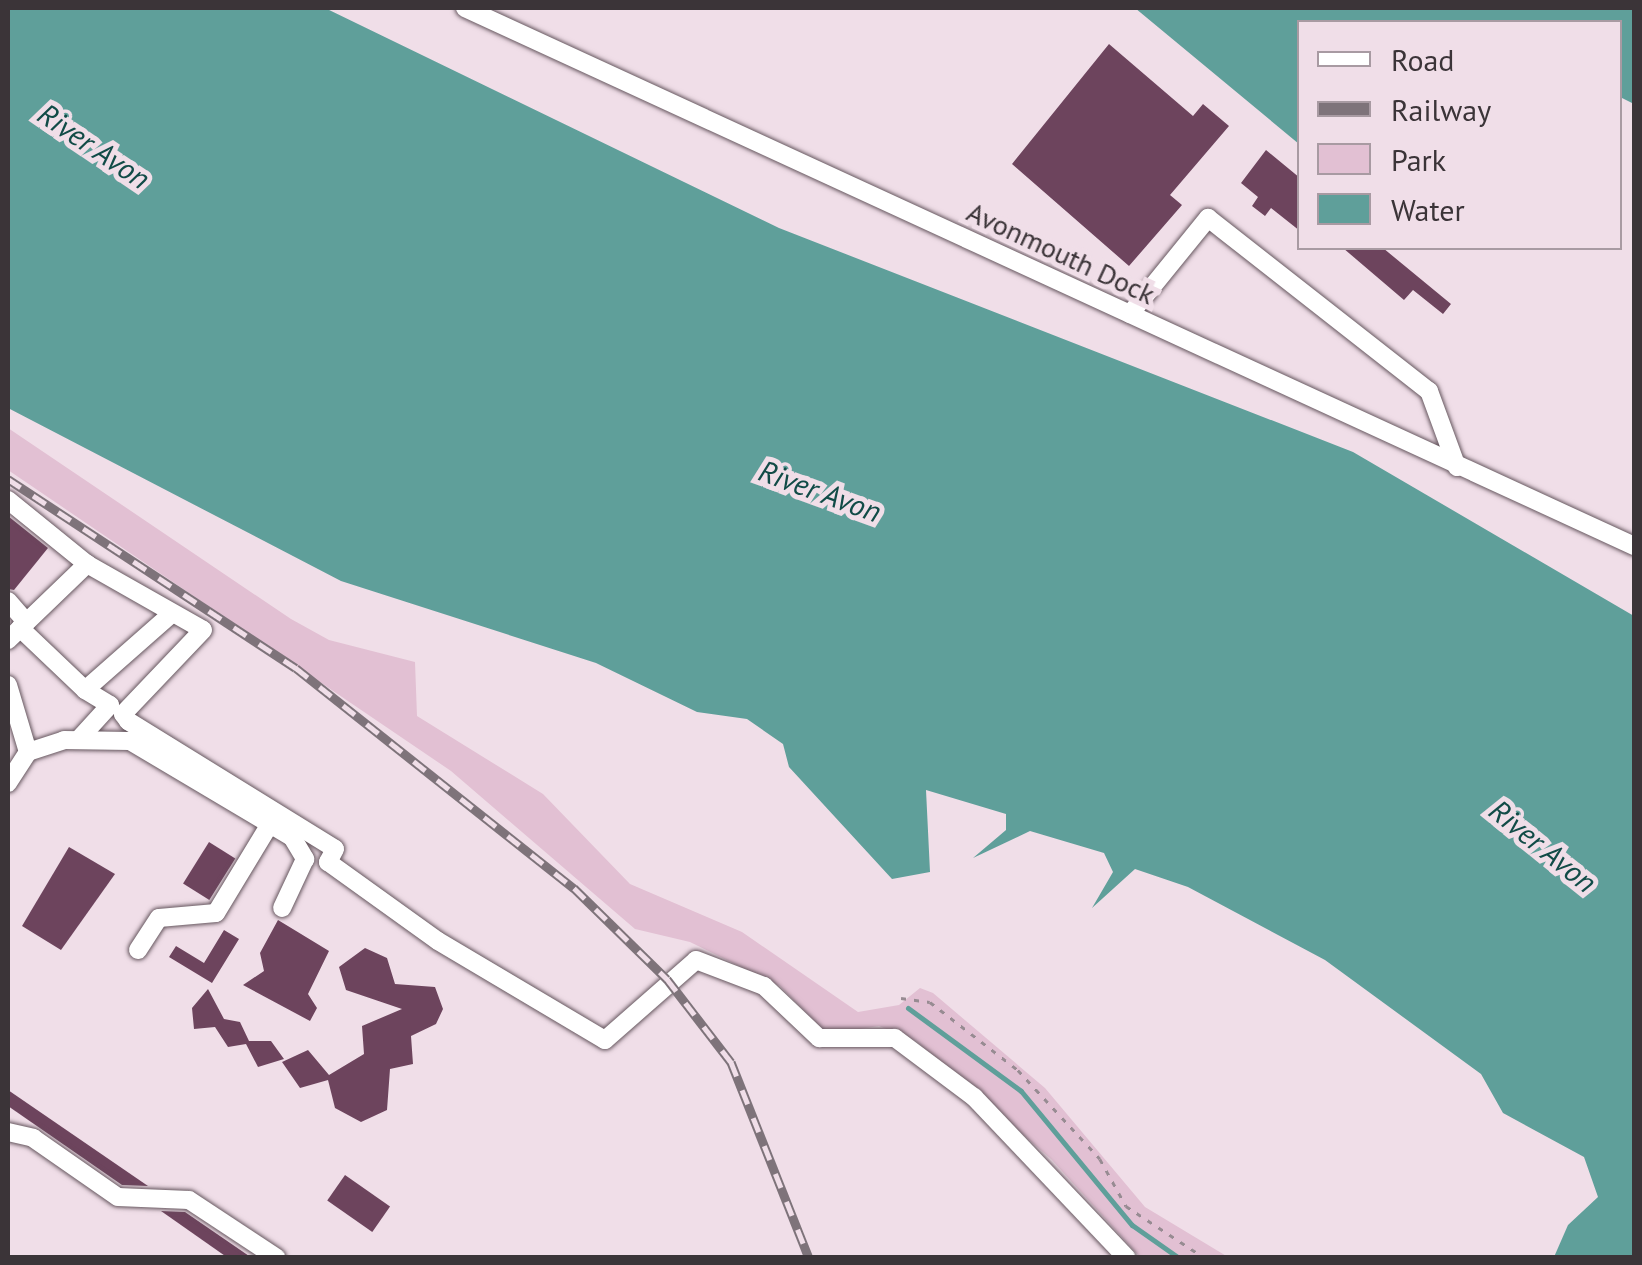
<!DOCTYPE html>
<html>
<head>
<meta charset="utf-8">
<style>
	body { margin:0 }
	#map { position:relative; width:1642px; height:1265px; overflow:hidden; background:#f0dee8; font-family:"PT Sans",sans-serif }
	div>[style] { position:absolute }
	.green>* { inset:0; background:#e2c0d3 }
	.water>* { inset:0; background:#5f9f9a }
	.stream>* { height:5px; margin:-2.5px; padding:0 2.5px; transform-origin:2.5px; border-radius:2.5px; background:#5f9f9a }
	.building>* { inset:0; background:#6d445d; transform-origin:0 0 }
	.path>* { height:2.5px; margin-top:-1.25px; transform-origin:0; background:repeating-linear-gradient(90deg,#978b92 0 5px,transparent 0 13px) }
	.roads { filter:drop-shadow(0 0 2px #66575f) drop-shadow(0 0 2px #66575f) }
	.minor>* { height:18px; margin:-9px; padding:0 9px; transform-origin:9px; border-radius:9px; background:#fff }
	.rail>* { height:9px; margin-top:-4.5px; transform-origin:0; background:repeating-linear-gradient(90deg,#f0dee8 0 15px,#7e737a 0 30px); box-sizing:border-box; border-block:2px solid #7e737a }
	span { translate:-50% -50%; white-space:nowrap; text-align:center; line-height:1.15; -webkit-text-stroke:10px #f0dee8; paint-order:stroke }
	.street-label { font-size:28px; color:#3b3438 }
	.water-label { font-size:30px; color:#114b47; font-style:italic }
	.frame { position:absolute; inset:0; border:10px solid #3b3438; pointer-events:none }
	.legend { position:absolute; left:1297px; top:20px; width:325px; height:230px; box-sizing:border-box; background:#f0dee8; border:2px solid #a89aa2; margin:0; padding:12px 18px; list-style:none; font-size:30px; color:#3b3438 }
	.legend li { display:flex; align-items:center; gap:20px; height:50px }
	.legend b { width:50px; border:2px solid #a89aa2 }
</style>
</head>
<body>
<div id="map">
	<div class="green">
		<i style="clip-path:polygon(8px 428px,291px 619px,329px 640px,415px 662px,417px 716px,543px 794px,630px 884px,742px 932px,858px 1012px,899px 1005px,920px 988px,933px 993px,1045px 1088px,1145px 1207px,1228px 1257px,1140px 1257px,1051px 1159px,916px 1041px,879px 1026px,827px 1034px,780px 986px,690px 942px,635px 929px,451px 771px,8px 470px)"></i>
	</div>
	<div class="water">
		<i style="clip-path:polygon(8px 8px,325px 8px,779px 228px,1353px 452px,1634px 616px,1634px 1257px,1554px 1257px,1568px 1225px,1598px 1197px,1584px 1157px,1503px 1113px,1481px 1074px,1325px 960px,1188px 887px,1135px 869px,1092px 908px,1113px 872px,1104px 853px,1030px 831px,973px 858px,1006px 830px,1006px 814px,926px 790px,930px 872px,892px 879px,789px 767px,783px 744px,747px 719px,697px 712px,596px 663px,341px 581px,8px 408px)"></i>
		<i style="clip-path:polygon(1135px 8px,1634px 8px,1634px 104px,1620px 97px,1620px 22px,1300px 22px,1299px 144px)"></i>
	</div>
	<div class="stream">
		<i style="left:908px;top:1008px;width:140px;rotate:36.3deg"></i>
		<i style="left:1021px;top:1091px;width:174px;rotate:50.4deg"></i>
		<i style="left:1132px;top:1225px;width:57px;rotate:35.1deg"></i>
	</div>
	<div class="building">
		<i style="clip-path:polygon(1109px 44px,1193px 116px,1203px 104px,1229px 126px,1170px 195px,1182px 205px,1129px 266px,1012px 164px)"></i>
		<i style="clip-path:polygon(1266px 150px,1300px 178px,1300px 231px,1271px 208px,1265px 216px,1252px 206px,1258px 197px,1241px 183px)"></i>
		<i style="clip-path:polygon(1343px 248px,1383px 248px,1451px 304px,1443px 314px,1413px 290px,1404px 300px)"></i>
		<i style="clip-path:polygon(8px 516px,48px 548px,14px 590px,8px 589px)"></i>
		<i style="left:209px;top:842px;width:31px;height:49px;rotate:32deg"></i>
		<i style="clip-path:polygon(69px 847px,115px 874px,61px 950px,22px 926px)"></i>
		<i style="clip-path:polygon(278px 920px,329px 951px,308px 994px,317px 1008px,310px 1021px,243px 985px,264px 971px,260px 953px)"></i>
		<i style="clip-path:polygon(224px 930px,239px 939px,212px 983px,169px 957px,176px 946px,204px 963px)"></i>
		<i style="clip-path:polygon(365px 948px,387px 958px,395px 984px,435px 987px,443px 1009px,436px 1024px,411px 1036px,413px 1064px,390px 1069px,387px 1110px,361px 1122px,335px 1108px,328px 1080px,300px 1088px,282px 1062px,308px 1050px,329px 1075px,364px 1054px,362px 1026px,402px 1009px,346px 990px,339px 967px)"></i>
		<i style="clip-path:polygon(208px 989px,224px 1019px,240px 1022px,249px 1041px,271px 1041px,284px 1059px,258px 1067px,246px 1044px,228px 1047px,215px 1027px,194px 1029px,192px 1008px)"></i>
		<i style="clip-path:polygon(8px 1090px,148px 1186px,122px 1185px,8px 1106px)"></i>
		<i style="left:345px;top:1175px;width:55px;height:31px;rotate:35deg"></i>
		<i style="clip-path:polygon(161px 1211px,185px 1212px,252px 1258px,228px 1258px)"></i>
	</div>
	<div class="path">
		<i style="left:901px;top:998px;width:29px;rotate:8deg"></i>
		<i style="left:930px;top:1002px;width:111px;rotate:37.7deg"></i>
		<i style="left:1018px;top:1070px;width:121px;rotate:47.3deg"></i>
		<i style="left:1100px;top:1159px;width:54px;rotate:61deg"></i>
		<i style="left:1126px;top:1206px;width:95px;rotate:33.4deg"></i>
	</div>
	<div class="roads">
		<div class="minor">
			<i style="left:465px;top:8px;width:1287px;rotate:24.71deg"></i>
			<i style="left:1130px;top:314px;width:124px;rotate:-50.9deg"></i>
			<i style="left:1208px;top:218px;width:281px;rotate:38.1deg"></i>
			<i style="left:1429px;top:391px;width:81px;rotate:69.8deg"></i>
			<i style="left:8px;top:500px;width:102px;rotate:39deg"></i>
			<i style="left:87px;top:564px;width:133px;rotate:29.6deg"></i>
			<i style="left:203px;top:630px;width:116px;rotate:133.6deg"></i>
			<i style="left:123px;top:714px;width:9px;rotate:54deg"></i>
			<i style="left:128px;top:721px;width:243px;rotate:31.7deg"></i>
			<i style="left:335px;top:849px;width:15px;rotate:118deg"></i>
			<i style="left:328px;top:862px;width:135px;rotate:35.7deg"></i>
			<i style="left:438px;top:941px;width:194px;rotate:30.7deg"></i>
			<i style="left:605px;top:1040px;width:121px;rotate:-41.3deg"></i>
			<i style="left:696px;top:960px;width:73px;rotate:20.9deg"></i>
			<i style="left:764px;top:986px;width:76px;rotate:43.4deg"></i>
			<i style="left:819px;top:1038px;width:76px"></i>
			<i style="left:895px;top:1038px;width:99px;rotate:36.8deg"></i>
			<i style="left:974px;top:1097px;width:222px;rotate:46.5deg"></i>
			<i style="left:8px;top:601px;width:28px;rotate:49deg"></i>
			<i style="left:20px;top:628px;width:90px;rotate:43.6deg"></i>
			<i style="left:85px;top:690px;width:112px;rotate:-41.4deg"></i>
			<i style="left:8px;top:640px;width:110px;rotate:-43.9deg"></i>
			<i style="left:8px;top:685px;width:70px;rotate:73.4deg"></i>
			<i style="left:28px;top:752px;width:37px;rotate:123deg"></i>
			<i style="left:79px;top:739px;width:46px;rotate:-47.6deg"></i>
			<i style="left:110px;top:705px;width:29px;rotate:-149deg"></i>
			<i style="left:28px;top:752px;width:38px;rotate:-18deg"></i>
			<i style="left:64px;top:740px;width:66px;rotate:0.9deg"></i>
			<i style="left:130px;top:741px;width:188px;rotate:30.7deg"></i>
			<i style="left:292px;top:837px;width:26px;rotate:59deg"></i>
			<i style="left:305px;top:859px;width:54px;rotate:115.1deg"></i>
			<i style="left:138px;top:950px;width:38px;rotate:-57deg"></i>
			<i style="left:159px;top:918px;width:57px;rotate:-5deg"></i>
			<i style="left:216px;top:913px;width:104px;rotate:-58.8deg"></i>
			<i style="left:8px;top:1132px;width:26px;rotate:13deg"></i>
			<i style="left:33px;top:1138px;width:103px;rotate:34.8deg"></i>
			<i style="left:118px;top:1197px;width:71px;rotate:2.4deg"></i>
			<i style="left:189px;top:1200px;width:105px;rotate:33.4deg"></i>
		</div>
	</div>
	<div class="rail">
		<i style="left:8px;top:479px;width:344px;rotate:33.3deg"></i>
		<i style="left:296px;top:668px;width:355px;rotate:38.4deg"></i>
		<i style="left:574px;top:888px;width:130px;rotate:44.4deg"></i>
		<i style="left:667px;top:979px;width:105px;rotate:52.4deg"></i>
		<i style="left:731px;top:1062px;width:211px;rotate:68.3deg"></i>
	</div>
	<div class="street-label">
		<span style="left:1061px;top:253px;rotate:25deg">Avonmouth Dock</span>
	</div>
	<div class="water-label">
		<span style="left:94px;top:146px;rotate:34deg">River Avon</span>
		<span style="left:820px;top:491px;rotate:20deg">River Avon</span>
		<span style="left:1543px;top:846px;rotate:39deg">River Avon</span>
	</div>
	<div class="frame"></div>
	<ul class="legend">
	<li><b style="height:12px;background:#fff"></b>Road</li>
	<li><b style="height:12px;background:#7e737a"></b>Railway</li>
	<li><b style="height:28px;background:#e2c0d3"></b>Park</li>
	<li><b style="height:28px;background:#5f9f9a"></b>Water</li>
	</ul>
</div>
</body>
</html>
